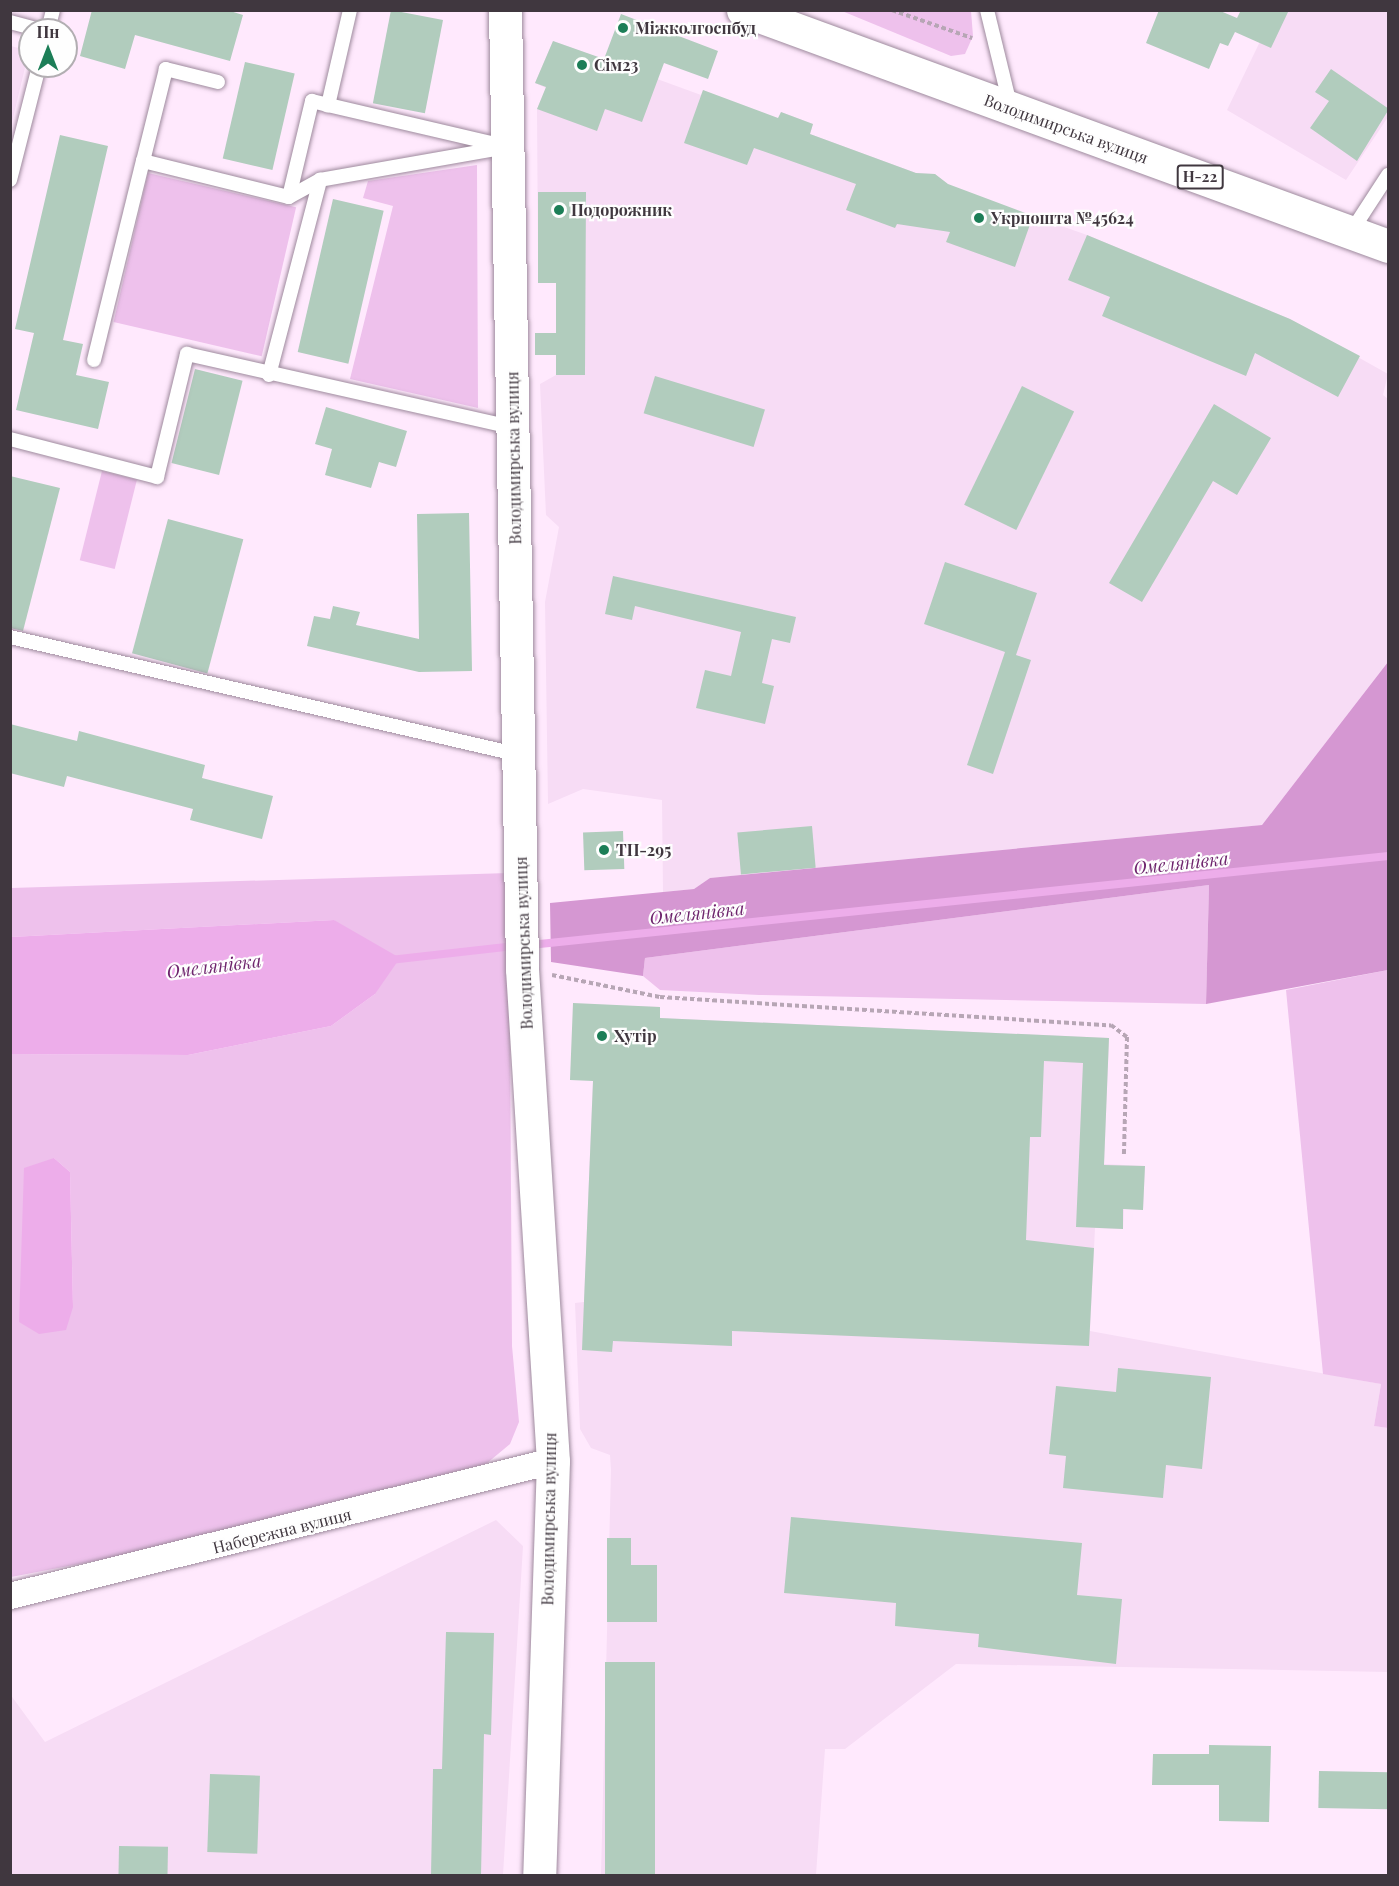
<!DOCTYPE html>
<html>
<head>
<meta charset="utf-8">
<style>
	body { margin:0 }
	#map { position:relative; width:1399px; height:1886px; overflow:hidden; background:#ffe9fd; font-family:"Playfair Display",serif }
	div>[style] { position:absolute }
	.built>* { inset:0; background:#f7dcf5 }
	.green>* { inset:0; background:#eec1ec; transform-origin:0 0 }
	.forest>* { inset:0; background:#d597d2 }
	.water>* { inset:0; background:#edadea }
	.stream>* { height:8px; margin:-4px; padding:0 4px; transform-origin:4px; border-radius:4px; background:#edadea }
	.building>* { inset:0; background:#b1ccbd; transform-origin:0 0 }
	.path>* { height:4px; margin-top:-2px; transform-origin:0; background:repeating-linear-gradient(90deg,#b7a6b5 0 4.5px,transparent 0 7.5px) }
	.roads { filter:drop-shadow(0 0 2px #9e8a9d) drop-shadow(0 0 2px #9e8a9d) }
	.lane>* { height:14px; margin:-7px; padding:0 7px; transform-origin:7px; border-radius:7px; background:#fff }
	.street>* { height:26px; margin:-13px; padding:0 13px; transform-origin:13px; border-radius:13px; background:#fff }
	.secondary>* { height:33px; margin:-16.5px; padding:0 16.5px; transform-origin:16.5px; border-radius:16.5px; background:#fff }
	.primary>* { height:33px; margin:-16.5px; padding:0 16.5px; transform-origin:16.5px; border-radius:16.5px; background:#fff }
	.dots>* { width:16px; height:16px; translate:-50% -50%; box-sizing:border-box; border:3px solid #fefefe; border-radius:50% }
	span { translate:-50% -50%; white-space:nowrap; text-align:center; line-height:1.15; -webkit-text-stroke:4.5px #fefefe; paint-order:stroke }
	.shield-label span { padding:2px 4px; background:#fefefe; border:2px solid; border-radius:4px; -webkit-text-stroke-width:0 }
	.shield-label { font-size:15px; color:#40373f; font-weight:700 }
	.poi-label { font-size:16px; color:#40373f; font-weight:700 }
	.left { translate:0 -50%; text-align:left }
	.street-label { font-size:16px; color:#40373f }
	.water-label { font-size:18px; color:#6e256d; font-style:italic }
	.frame { position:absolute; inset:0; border:12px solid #40373f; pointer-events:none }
	.north { position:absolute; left:18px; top:18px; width:60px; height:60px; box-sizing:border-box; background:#fefefe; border:2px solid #b2aeb2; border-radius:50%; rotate:0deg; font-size:16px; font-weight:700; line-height:24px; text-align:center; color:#40373f }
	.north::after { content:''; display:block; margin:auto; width:21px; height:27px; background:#1c7e57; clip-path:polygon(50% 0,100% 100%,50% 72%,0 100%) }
</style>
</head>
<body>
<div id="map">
	<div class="built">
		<i style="clip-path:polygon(1241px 11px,1388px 11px,1388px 117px,1346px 180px,1227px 110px,1267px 27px)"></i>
		<i style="clip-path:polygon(553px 41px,701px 95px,703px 90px,777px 122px,781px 112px,813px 124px,810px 134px,916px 173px,935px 174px,950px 187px,1087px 235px,1290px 319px,1388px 374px,1383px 395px,1388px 399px,1388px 662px,1262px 825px,710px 878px,694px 889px,663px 892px,662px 800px,583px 789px,548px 804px,545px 602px,559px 527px,546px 515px,540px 384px,556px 375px,556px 257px,538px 257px,537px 109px,546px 88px,535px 83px)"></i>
		<i style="clip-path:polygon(11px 46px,29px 51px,11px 126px,10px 46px)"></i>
		<i style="clip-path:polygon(633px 1006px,660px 1007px,660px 1018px,1109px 1038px,1104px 1164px,1145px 1166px,1143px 1210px,1124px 1209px,1123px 1229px,1095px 1228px,1090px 1331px,1381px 1384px,1374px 1426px,1388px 1428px,1388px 1672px,956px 1664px,845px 1749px,825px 1749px,816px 1875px,601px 1875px,611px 1470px,610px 1455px,591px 1448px,580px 1429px,575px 1303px,584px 1302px,593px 1081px,631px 1057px)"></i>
		<i style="clip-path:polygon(496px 1520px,523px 1546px,503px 1875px,11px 1875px,10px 1694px,45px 1742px)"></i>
	</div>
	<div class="green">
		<i style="clip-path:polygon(842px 11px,971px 11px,973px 36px,965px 54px,951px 56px)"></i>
		<i style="clip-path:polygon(477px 165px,478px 408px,350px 379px,393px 206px,363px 198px,368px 181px)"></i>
		<i style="left:148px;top:173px;width:152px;height:153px;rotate:13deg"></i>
		<i style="left:102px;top:471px;width:36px;height:92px;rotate:14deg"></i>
		<i style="clip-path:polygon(evenodd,509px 873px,512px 1346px,519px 1422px,510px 1444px,486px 1464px,121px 1556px,11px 1577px,11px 1054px,188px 1055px,331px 1026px,375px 994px,334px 920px,11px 937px,11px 888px,509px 873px,54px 1158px,70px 1172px,73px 1307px,54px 1158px)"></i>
		<i style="clip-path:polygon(1209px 885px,1206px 1004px,759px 995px,660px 990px,643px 976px,645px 958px)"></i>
		<i style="clip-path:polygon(1388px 970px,1388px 1428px,1374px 1426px,1381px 1384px,1323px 1374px,1286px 990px)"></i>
	</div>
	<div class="forest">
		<i style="clip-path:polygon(1388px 662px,1388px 970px,1206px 1004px,1209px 885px,645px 958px,643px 976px,551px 962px,550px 903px,694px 889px,710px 878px,1262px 825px)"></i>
	</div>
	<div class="water">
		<i style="clip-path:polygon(334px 920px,400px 958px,375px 994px,331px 1026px,188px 1055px,11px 1054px,11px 937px)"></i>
		<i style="clip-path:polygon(54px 1158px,70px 1172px,73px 1307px,66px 1330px,39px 1334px,19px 1322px,24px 1168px)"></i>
	</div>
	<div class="stream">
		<i style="left:530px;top:945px;width:863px;rotate:-5.92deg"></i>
		<i style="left:390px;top:960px;width:126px;rotate:-6.4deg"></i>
	</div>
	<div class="building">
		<i style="clip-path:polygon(92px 10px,227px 10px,243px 15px,230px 61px,135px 35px,125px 69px,80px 56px)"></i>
		<i style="left:391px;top:10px;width:53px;height:95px;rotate:11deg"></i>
		<i style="clip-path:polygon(1159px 10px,1218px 10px,1237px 18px,1241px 10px,1289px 10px,1271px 48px,1235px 32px,1228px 46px,1220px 43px,1209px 69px,1146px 43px)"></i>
		<i style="clip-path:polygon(621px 14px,718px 51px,708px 79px,664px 63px,642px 122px,605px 109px,597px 131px,537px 109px,546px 87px,535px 83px,553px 41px,604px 59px)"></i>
		<i style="left:245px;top:62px;width:51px;height:99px;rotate:13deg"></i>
		<i style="clip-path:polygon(1331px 69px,1389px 109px,1357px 161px,1310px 128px,1329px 101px,1315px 92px)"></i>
		<i style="clip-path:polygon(703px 90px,778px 118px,781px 112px,813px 124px,810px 134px,916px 173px,935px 174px,948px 184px,1033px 216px,1015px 267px,946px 242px,950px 232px,897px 224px,895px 228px,846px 210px,856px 184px,754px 148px,747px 165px,684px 143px)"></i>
		<i style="clip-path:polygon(60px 135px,108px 146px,63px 340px,83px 344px,76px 375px,109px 382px,98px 429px,16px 410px,34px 333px,15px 329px)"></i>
		<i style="clip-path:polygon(538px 192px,586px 192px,585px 375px,556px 375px,556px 355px,535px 355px,535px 333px,556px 333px,556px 283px,538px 283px)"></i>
		<i style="left:333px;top:199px;width:52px;height:157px;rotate:13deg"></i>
		<i style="clip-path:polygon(1087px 235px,1290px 319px,1360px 356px,1338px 397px,1255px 353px,1246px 376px,1102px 316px,1110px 297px,1068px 280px)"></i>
		<i style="left:195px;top:369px;width:49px;height:97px;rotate:14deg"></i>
		<i style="left:655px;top:376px;width:115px;height:39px;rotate:17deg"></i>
		<i style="left:1022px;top:386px;width:58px;height:132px;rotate:26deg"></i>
		<i style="clip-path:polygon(1214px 404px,1271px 438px,1237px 495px,1213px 481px,1142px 602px,1109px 583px)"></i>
		<i style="clip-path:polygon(326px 407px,407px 431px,396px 467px,379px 462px,371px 488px,325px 475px,332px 449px,315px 444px)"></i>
		<i style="clip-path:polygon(10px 476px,60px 488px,23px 631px,10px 628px)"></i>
		<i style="clip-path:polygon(469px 513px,472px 671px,419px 672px,307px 646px,314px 616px,330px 619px,333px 606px,360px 612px,356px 625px,419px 639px,417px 514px)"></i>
		<i style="left:168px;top:519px;width:78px;height:139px;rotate:15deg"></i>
		<i style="clip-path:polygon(945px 562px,1037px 593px,1016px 655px,1031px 660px,993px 774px,967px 765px,1005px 652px,924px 624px)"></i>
		<i style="clip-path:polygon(613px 576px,796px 617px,790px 643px,772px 639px,762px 683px,774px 686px,765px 724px,696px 708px,705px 670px,731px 676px,741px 632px,635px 606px,632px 620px,605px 614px)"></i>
		<i style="clip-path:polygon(10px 724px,77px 741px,79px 731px,205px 765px,202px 778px,273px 796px,262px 839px,190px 820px,193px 809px,67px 776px,64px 787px,10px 773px)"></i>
		<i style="left:812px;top:826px;width:42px;height:75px;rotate:85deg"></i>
		<i style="left:623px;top:831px;width:38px;height:40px;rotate:88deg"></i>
		<i style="clip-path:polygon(573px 1003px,660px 1007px,660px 1018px,1109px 1038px,1104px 1165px,1145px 1166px,1143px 1210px,1123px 1209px,1123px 1229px,1076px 1227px,1083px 1063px,1044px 1061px,1041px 1137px,1030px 1137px,1026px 1240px,1094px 1248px,1089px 1346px,732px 1331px,732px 1346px,613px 1341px,612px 1352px,582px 1350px,593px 1081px,570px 1080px)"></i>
		<i style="clip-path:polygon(1118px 1368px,1211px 1377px,1202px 1469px,1166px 1465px,1163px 1498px,1063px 1488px,1066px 1456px,1049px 1454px,1056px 1386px,1116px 1392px)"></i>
		<i style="clip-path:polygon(791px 1517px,1082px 1543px,1077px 1595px,1122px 1599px,1116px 1664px,978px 1647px,979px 1634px,895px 1626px,896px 1603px,784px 1593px)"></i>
		<i style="clip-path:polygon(607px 1538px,631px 1538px,631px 1565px,657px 1565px,657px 1622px,607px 1622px)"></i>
		<i style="clip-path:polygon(446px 1632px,494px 1633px,491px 1735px,484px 1734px,481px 1875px,431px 1875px,433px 1769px,442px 1769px)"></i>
		<i style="left:605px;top:1662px;width:50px;height:213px"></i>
		<i style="clip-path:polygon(1209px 1745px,1271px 1746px,1269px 1822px,1219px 1821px,1219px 1785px,1152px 1785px,1153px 1754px,1209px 1754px)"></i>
		<i style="left:1319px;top:1771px;width:70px;height:37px;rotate:1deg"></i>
		<i style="left:210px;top:1774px;width:50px;height:78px;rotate:2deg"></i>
		<i style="left:119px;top:1846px;width:49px;height:29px;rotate:1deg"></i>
	</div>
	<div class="path">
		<i style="left:892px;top:10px;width:85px;rotate:19.3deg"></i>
		<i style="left:552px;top:975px;width:110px;rotate:11.5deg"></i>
		<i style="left:660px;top:997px;width:452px;rotate:3.6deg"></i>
		<i style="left:1111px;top:1025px;width:20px;rotate:37deg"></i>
		<i style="left:1127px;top:1037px;width:118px;rotate:91.5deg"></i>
	</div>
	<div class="roads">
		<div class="lane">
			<i style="left:350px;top:10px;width:98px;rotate:103deg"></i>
			<i style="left:328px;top:105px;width:177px;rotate:13.1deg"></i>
			<i style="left:987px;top:10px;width:97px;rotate:76.3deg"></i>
			<i style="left:10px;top:22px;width:31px;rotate:15deg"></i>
			<i style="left:48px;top:30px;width:21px;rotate:-76deg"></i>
			<i style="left:218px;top:82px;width:54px;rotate:-166deg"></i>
			<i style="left:166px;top:69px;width:95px;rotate:104deg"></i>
			<i style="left:143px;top:161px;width:150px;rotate:13.9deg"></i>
			<i style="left:289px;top:197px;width:35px;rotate:-29deg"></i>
			<i style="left:320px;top:180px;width:191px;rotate:-10deg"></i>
			<i style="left:10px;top:180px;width:118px;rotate:-75.7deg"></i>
			<i style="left:289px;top:197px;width:99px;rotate:-76.5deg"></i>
			<i style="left:312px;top:101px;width:16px;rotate:14deg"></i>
			<i style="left:1351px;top:232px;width:68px;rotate:-57deg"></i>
			<i style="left:94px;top:360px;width:205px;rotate:-76.2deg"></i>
			<i style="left:269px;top:375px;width:202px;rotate:-75.3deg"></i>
			<i style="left:10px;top:439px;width:152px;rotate:14.5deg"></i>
			<i style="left:157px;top:477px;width:127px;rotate:-76.3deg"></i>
			<i style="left:187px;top:354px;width:332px;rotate:12.7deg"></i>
			<i style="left:10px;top:637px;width:523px;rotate:13.03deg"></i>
		</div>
		<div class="street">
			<i style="left:10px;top:1596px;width:560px;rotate:-13.96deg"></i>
		</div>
		<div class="secondary">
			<i style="left:505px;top:10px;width:959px;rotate:88.98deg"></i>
			<i style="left:522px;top:969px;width:493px;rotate:86.4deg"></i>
			<i style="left:553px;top:1461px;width:415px;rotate:91.9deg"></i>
		</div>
		<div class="primary">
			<i style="left:743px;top:10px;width:687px;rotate:20.1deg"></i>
		</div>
	</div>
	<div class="dots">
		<i style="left:623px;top:28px;background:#1c7e57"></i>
		<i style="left:582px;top:65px;background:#1c7e57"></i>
		<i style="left:559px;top:210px;background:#1c7e57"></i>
		<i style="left:979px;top:218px;background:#1c7e57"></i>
		<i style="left:604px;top:850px;background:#1c7e57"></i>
		<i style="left:602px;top:1036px;background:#1c7e57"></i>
	</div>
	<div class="shield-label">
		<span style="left:1200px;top:177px">Н-22</span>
	</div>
	<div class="poi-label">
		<span class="left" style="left:635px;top:28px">Міжколгоспбуд</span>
		<span class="left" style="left:594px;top:65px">Сім23</span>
		<span class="left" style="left:571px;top:210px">Подорожник</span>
		<span class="left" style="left:991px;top:218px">Укрпошта №45624</span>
		<span class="left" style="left:616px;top:850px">ТП-295</span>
		<span class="left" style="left:614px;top:1036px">Хутір</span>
	</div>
	<div class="street-label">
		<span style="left:1066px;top:129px;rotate:20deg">Володимирська вулиця</span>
		<span style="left:514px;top:458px;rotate:-91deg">Володимирська вулиця</span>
		<span style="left:524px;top:943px;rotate:-92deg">Володимирська вулиця</span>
		<span style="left:549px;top:1519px;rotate:-89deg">Володимирська вулиця</span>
		<span style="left:282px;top:1531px;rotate:-14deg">Набережна вулиця</span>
	</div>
	<div class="water-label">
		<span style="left:1181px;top:863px;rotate:-6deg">Омелянівка</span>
		<span style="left:697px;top:913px;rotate:-6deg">Омелянівка</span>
		<span style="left:214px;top:966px;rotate:-7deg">Омелянівка</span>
	</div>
	<div class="frame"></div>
	<div class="north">Пн</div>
</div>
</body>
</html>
